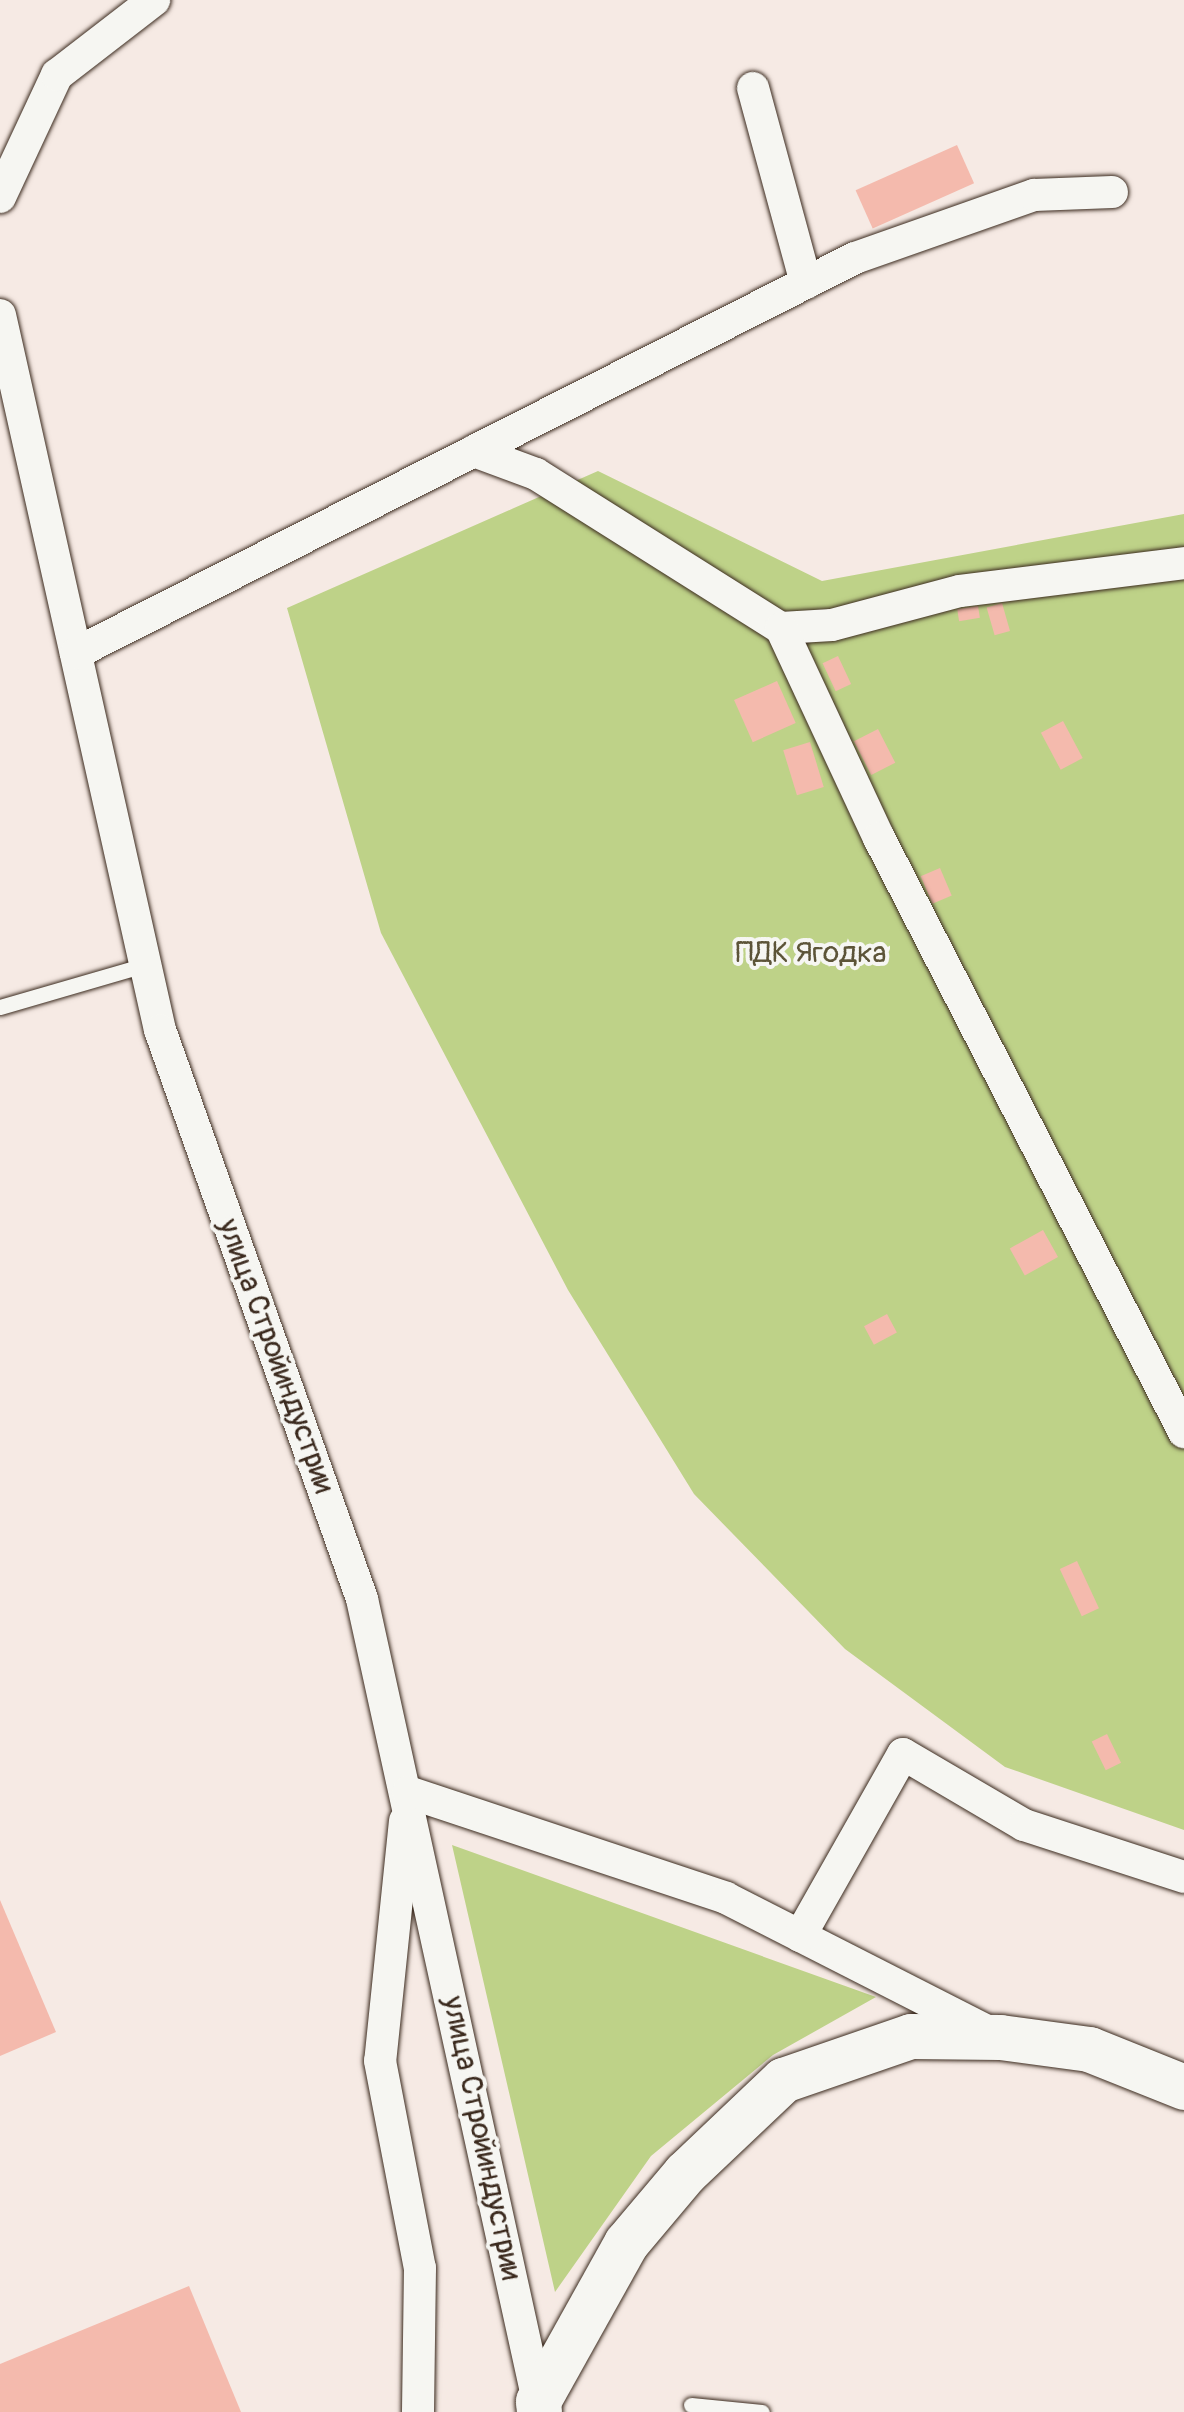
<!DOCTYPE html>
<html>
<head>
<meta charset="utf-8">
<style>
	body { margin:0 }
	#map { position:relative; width:1184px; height:2412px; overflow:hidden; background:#f6eae4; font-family:Pangolin,sans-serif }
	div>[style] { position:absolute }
	.green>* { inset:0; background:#bed288 }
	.building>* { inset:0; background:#f4baad; transform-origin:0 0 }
	.roads { filter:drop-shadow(0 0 2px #3b2a1e) drop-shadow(0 0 2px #3b2a1e) }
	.lane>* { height:15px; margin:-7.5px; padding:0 7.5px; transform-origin:7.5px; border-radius:7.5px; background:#f6f6f2 }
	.street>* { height:32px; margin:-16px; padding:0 16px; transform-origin:16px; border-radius:16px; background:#f6f6f2 }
	.secondary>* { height:45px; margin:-22.5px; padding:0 22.5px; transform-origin:22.5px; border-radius:22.5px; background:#f6f6f2 }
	span { translate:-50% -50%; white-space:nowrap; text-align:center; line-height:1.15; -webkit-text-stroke:8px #f6f6f2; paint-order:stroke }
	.park-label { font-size:30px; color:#5c5438 }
	.street-label { font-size:30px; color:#3b2a1e }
</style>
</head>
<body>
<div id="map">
	<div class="green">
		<i style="clip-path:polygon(598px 471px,822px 581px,1184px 514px,1184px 1830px,1005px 1767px,845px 1649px,694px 1494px,568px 1290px,381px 933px,287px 608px)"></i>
		<i style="clip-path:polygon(452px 1845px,876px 1997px,773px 2055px,651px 2156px,555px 2292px)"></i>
	</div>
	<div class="building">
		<i style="left:957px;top:145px;width:42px;height:111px;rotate:66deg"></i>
		<i style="left:1002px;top:603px;width:29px;height:16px;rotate:74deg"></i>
		<i style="left:978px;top:606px;width:12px;height:21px;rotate:81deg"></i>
		<i style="left:838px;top:656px;width:31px;height:17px;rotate:65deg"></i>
		<i style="left:777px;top:681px;width:46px;height:47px;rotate:66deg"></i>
		<i style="left:1063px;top:721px;width:42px;height:25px;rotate:62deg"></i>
		<i style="left:878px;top:729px;width:38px;height:27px;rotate:63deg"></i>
		<i style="left:810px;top:742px;width:47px;height:28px;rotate:73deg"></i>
		<i style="left:940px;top:868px;width:30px;height:21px;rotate:67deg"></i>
		<i style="left:1043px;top:1230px;width:31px;height:38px;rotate:61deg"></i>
		<i style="left:887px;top:1314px;width:21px;height:26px;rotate:62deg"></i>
		<i style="left:1077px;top:1561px;width:52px;height:19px;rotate:65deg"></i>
		<i style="left:1107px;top:1734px;width:32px;height:17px;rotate:64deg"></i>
		<i style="clip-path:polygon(0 1900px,56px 2032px,0 2056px)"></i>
		<i style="clip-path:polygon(189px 2286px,241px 2412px,0 2412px,0 2364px)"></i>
	</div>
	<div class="roads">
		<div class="lane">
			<i style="left:0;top:1007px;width:151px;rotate:-16.2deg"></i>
			<i style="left:691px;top:2405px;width:71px;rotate:5.6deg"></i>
		</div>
		<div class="street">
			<i style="left:753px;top:88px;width:202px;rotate:74.8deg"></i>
			<i style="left:0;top:197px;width:135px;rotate:-65deg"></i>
			<i style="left:57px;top:75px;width:123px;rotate:-37.7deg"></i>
			<i style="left:0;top:315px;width:733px;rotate:77.39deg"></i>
			<i style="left:160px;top:1030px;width:604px;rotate:70.45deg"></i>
			<i style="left:362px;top:1599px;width:821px;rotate:77.62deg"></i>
			<i style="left:474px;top:451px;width:66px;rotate:20.4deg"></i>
			<i style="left:536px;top:474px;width:289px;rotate:32.2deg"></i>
			<i style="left:781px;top:628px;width:51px;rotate:-3.4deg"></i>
			<i style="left:832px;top:625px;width:132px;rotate:-14.9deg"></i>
			<i style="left:960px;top:591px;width:226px;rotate:-7.1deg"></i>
			<i style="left:781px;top:628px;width:232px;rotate:65deg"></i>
			<i style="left:879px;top:838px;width:668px;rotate:62.82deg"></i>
			<i style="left:76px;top:653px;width:873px;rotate:-26.89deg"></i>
			<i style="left:855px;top:258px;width:190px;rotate:-19.4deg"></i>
			<i style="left:1034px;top:195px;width:78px;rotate:-2.2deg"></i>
			<i style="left:408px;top:1792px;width:335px;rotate:18.4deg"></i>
			<i style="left:726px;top:1898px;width:300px;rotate:27deg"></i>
			<i style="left:405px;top:1821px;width:241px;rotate:95.9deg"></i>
			<i style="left:380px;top:2061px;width:211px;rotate:79.1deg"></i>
			<i style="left:420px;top:2268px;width:144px;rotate:90.8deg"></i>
			<i style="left:800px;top:1936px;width:209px;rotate:-60.5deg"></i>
			<i style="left:903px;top:1754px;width:140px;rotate:30.4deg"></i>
			<i style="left:1024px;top:1825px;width:168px;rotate:18deg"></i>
		</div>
		<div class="secondary">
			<i style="left:539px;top:2412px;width:11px;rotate:-95deg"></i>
			<i style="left:538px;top:2401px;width:181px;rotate:-60.9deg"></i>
			<i style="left:626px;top:2243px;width:92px;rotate:-49.9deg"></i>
			<i style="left:685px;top:2173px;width:135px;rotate:-43.5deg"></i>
			<i style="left:783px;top:2080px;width:135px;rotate:-19deg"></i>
			<i style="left:911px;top:2036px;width:89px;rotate:0.6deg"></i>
			<i style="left:1000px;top:2037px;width:90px;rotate:7.7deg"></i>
			<i style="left:1089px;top:2049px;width:102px;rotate:21.8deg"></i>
		</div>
	</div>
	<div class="park-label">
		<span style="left:811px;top:953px">ПДК Ягодка</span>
	</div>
	<div class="street-label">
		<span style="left:276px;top:1356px;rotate:70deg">улица Стройиндустрии</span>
		<span style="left:482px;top:2138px;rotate:78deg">улица Стройиндустрии</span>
	</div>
</div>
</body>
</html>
